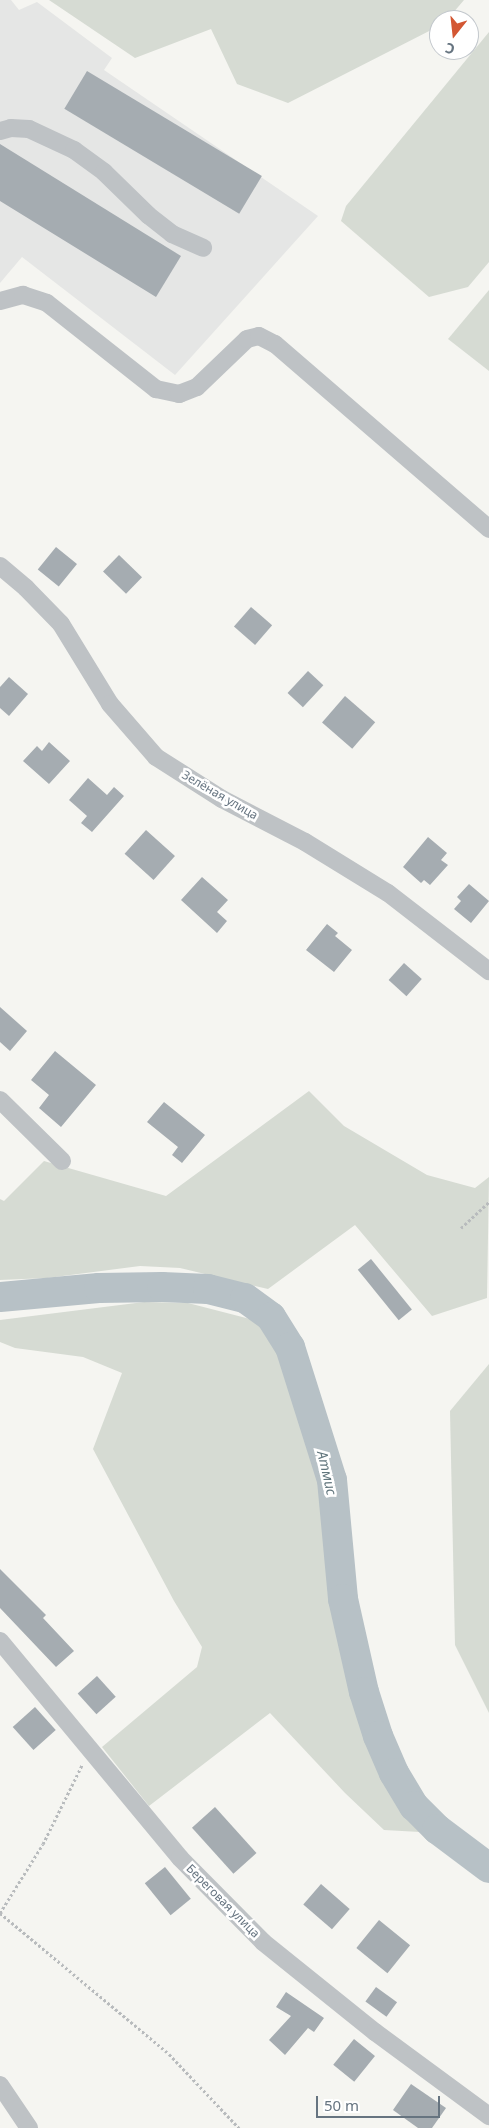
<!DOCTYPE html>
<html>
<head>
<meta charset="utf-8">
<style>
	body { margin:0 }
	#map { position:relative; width:489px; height:2128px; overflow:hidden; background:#f5f5f1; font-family:"Noto Sans",sans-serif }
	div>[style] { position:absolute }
	.built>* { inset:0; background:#e5e6e5 }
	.green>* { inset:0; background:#d6dbd3 }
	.river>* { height:30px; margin:-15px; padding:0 15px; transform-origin:15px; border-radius:15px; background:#b7c1c6 }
	.building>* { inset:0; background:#a5acb1; transform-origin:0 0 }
	.path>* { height:3px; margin-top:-1.5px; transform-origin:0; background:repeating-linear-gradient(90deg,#b8bbbd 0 2.5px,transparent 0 5px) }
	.minor>* { height:18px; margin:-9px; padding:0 9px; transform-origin:9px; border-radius:9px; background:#bec2c5 }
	span { translate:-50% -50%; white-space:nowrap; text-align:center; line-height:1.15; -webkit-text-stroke:5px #fff; paint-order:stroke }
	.street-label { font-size:12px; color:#667480 }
	.water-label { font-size:14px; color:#62767d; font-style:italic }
	.north { position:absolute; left:429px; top:10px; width:50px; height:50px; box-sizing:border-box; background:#fff; border:1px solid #c2c7cc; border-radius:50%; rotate:196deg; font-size:14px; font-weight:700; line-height:20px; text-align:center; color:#667480 }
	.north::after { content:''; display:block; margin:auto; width:18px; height:22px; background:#d35733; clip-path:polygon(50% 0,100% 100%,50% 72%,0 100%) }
	.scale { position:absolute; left:316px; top:2096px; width:124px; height:22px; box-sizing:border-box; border:2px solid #667480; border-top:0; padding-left:6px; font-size:15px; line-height:18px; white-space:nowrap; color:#667480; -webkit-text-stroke:4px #fff; paint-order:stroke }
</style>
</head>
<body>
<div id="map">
	<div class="built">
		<i style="clip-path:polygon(0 0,11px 0,19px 10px,37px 2px,112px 58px,104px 70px,318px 216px,175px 375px,22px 257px,0 283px)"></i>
	</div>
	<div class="green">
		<i style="clip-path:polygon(49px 0,464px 0,447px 20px,439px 20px,439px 26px,288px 103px,237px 84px,211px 29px,135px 58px)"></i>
		<i style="clip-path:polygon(489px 32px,489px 262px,468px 287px,429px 297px,341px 221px,346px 206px)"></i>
		<i style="clip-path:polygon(489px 290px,489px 371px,448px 339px)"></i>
		<i style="clip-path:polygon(309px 1091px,344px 1126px,427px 1175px,475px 1188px,489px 1177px,487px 1298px,432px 1316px,355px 1225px,268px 1289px,180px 1268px,140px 1266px,47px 1278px,0 1280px,0 1199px,4px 1201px,44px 1161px,166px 1196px)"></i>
		<i style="clip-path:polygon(144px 1302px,188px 1303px,250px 1319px,275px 1336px,282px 1347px,294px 1393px,309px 1422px,316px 1456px,334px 1574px,338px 1615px,347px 1646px,384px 1758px,417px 1820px,420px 1832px,384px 1830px,345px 1793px,270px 1713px,149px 1806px,102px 1747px,197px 1667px,202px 1647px,174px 1601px,93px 1449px,122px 1373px,83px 1357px,15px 1348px,0 1342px,0 1320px)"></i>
		<i style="clip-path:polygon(489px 1364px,489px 1713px,455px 1645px,450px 1411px)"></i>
	</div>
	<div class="river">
		<i style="left:0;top:1297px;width:99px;rotate:-5.2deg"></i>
		<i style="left:99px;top:1288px;width:63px;rotate:-0.9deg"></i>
		<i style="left:162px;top:1287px;width:46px;rotate:2.5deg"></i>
		<i style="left:208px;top:1289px;width:38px;rotate:14deg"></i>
		<i style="left:245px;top:1298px;width:32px;rotate:36deg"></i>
		<i style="left:271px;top:1317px;width:36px;rotate:58deg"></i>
		<i style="left:290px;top:1347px;width:139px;rotate:72.5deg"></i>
		<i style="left:332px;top:1480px;width:120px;rotate:84.7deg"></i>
		<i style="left:343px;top:1599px;width:95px;rotate:77.3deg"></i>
		<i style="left:364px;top:1692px;width:46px;rotate:72.3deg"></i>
		<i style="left:378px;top:1736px;width:40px;rotate:66.6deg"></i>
		<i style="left:394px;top:1773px;width:39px;rotate:59deg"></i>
		<i style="left:414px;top:1806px;width:33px;rotate:45deg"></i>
		<i style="left:437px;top:1829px;width:65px;rotate:36.9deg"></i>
	</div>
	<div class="building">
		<i style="left:87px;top:71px;width:204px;height:44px;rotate:31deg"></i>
		<i style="clip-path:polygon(0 144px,181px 256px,156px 297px,0 201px)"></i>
		<i style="left:56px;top:547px;width:27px;height:29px;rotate:39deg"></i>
		<i style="left:119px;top:555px;width:32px;height:23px;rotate:44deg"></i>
		<i style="left:251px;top:607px;width:28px;height:26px;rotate:41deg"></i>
		<i style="left:308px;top:671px;width:21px;height:30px;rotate:43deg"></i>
		<i style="clip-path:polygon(9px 677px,28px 694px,9px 716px,0 708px,0 687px)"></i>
		<i style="left:345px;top:696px;width:40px;height:35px;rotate:41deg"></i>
		<i style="clip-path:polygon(49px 742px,70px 761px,49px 784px,23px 761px,37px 746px,42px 751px)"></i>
		<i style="clip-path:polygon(88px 778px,107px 795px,114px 787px,124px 796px,92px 832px,81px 823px,87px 816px,69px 800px)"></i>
		<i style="left:146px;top:830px;width:39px;height:32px;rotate:42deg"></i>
		<i style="clip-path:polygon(428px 837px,447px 853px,441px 860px,448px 865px,430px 885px,424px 880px,421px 883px,403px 867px)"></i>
		<i style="clip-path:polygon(202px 877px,228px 900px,217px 912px,227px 921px,217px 933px,181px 900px)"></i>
		<i style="clip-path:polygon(469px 884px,489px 901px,471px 923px,454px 909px,461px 901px,457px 897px)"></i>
		<i style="clip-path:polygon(327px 924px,338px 933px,335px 936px,352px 950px,334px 972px,306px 950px)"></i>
		<i style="left:404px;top:963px;width:24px;height:23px;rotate:42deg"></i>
		<i style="clip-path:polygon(0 1007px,27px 1031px,10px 1051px,0 1042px)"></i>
		<i style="clip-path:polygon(55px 1051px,96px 1085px,61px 1127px,39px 1108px,49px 1095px,31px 1080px)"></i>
		<i style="clip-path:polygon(164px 1102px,205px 1135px,182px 1163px,172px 1155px,178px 1147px,147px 1122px)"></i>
		<i style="left:371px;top:1259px;width:65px;height:17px;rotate:51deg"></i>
		<i style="clip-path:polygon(0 1569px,46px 1615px,43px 1618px,74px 1651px,56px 1667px,0 1608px)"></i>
		<i style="left:97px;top:1676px;width:28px;height:26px;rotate:48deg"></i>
		<i style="left:35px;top:1707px;width:31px;height:30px;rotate:48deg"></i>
		<i style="left:215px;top:1807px;width:62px;height:31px;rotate:48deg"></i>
		<i style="left:165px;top:1867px;width:41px;height:26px;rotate:51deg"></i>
		<i style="left:321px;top:1884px;width:38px;height:27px;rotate:41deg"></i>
		<i style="left:379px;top:1920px;width:40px;height:36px;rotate:39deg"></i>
		<i style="left:376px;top:1987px;width:26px;height:18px;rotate:36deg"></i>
		<i style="clip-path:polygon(286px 1992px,324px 2018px,314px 2032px,308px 2028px,285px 2055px,269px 2040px,291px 2016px,276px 2007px)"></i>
		<i style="left:354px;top:2039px;width:27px;height:33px;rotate:39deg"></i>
		<i style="clip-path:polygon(411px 2084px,446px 2108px,432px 2128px,418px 2128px,393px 2110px)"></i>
	</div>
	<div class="path">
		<i style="left:461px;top:1228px;width:38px;rotate:-43deg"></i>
		<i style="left:0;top:1913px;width:220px;rotate:39.8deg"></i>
		<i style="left:169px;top:2054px;width:102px;rotate:46.6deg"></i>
		<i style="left:0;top:1913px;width:81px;rotate:-58.1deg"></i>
		<i style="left:43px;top:1844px;width:88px;rotate:-63.7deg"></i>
	</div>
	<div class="minor">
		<i style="left:0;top:131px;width:11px;rotate:-15deg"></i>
		<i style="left:11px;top:128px;width:18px;rotate:3deg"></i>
		<i style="left:29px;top:129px;width:50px;rotate:25deg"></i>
		<i style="left:74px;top:150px;width:37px;rotate:36deg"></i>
		<i style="left:104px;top:172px;width:62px;rotate:44.3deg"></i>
		<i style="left:148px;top:215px;width:31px;rotate:38deg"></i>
		<i style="left:172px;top:234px;width:34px;rotate:24deg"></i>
		<i style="left:0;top:301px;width:24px;rotate:-15deg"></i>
		<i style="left:23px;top:295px;width:25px;rotate:18deg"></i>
		<i style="left:47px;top:303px;width:139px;rotate:38.3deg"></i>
		<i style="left:156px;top:389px;width:24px;rotate:12deg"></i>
		<i style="left:179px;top:394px;width:19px;rotate:-21deg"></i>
		<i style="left:197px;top:387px;width:69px;rotate:-43.8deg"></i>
		<i style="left:247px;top:339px;width:12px;rotate:-14deg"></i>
		<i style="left:259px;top:336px;width:18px;rotate:27deg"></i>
		<i style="left:275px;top:344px;width:283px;rotate:40.8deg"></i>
		<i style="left:0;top:566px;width:34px;rotate:40deg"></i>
		<i style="left:26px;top:588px;width:50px;rotate:45.8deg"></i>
		<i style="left:61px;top:624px;width:94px;rotate:58.5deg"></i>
		<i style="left:110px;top:704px;width:70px;rotate:49deg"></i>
		<i style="left:156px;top:757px;width:78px;rotate:32.5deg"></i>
		<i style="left:222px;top:799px;width:93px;rotate:27.4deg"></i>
		<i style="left:305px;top:842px;width:97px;rotate:31.6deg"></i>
		<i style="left:388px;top:893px;width:128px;rotate:37.7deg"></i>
		<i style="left:0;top:1100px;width:87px;rotate:44.5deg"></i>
		<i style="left:0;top:1641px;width:282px;rotate:50.3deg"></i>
		<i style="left:180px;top:1858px;width:118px;rotate:45.3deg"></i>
		<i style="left:263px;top:1942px;width:144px;rotate:38.8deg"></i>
		<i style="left:375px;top:2032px;width:142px;rotate:36.4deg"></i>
		<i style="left:0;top:2085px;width:52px;rotate:56deg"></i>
	</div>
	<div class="street-label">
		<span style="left:220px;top:795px;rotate:30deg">Зелёная улица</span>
		<span style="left:223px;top:1901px;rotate:45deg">Береговая улица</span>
	</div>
	<div class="water-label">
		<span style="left:327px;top:1473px;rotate:77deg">Атмис</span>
	</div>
	<div class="north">С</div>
	<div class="scale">50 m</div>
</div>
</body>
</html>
